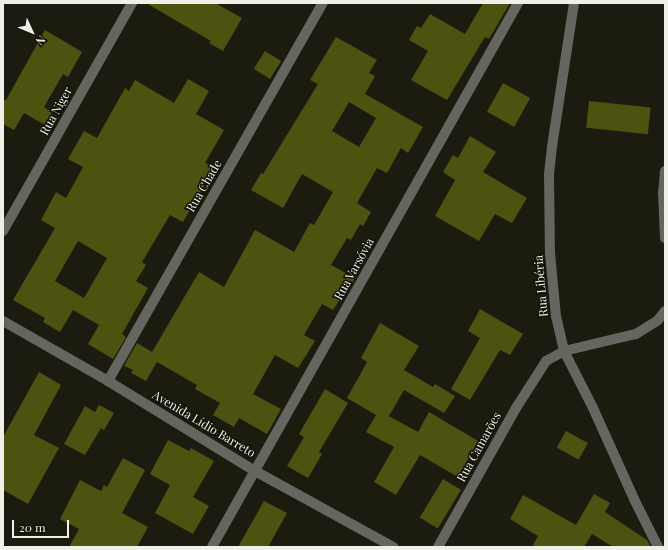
<!DOCTYPE html>
<html>
<head>
<meta charset="utf-8">
<style>
	body { margin:0 }
	#map { position:relative; width:668px; height:550px; overflow:hidden; background:#1b1c0f; font-family:"Playfair Display",serif }
	div>[style] { position:absolute }
	.building>* { inset:0; background:#4d5211; transform-origin:0 0 }
	.minor>* { height:10px; margin:-5px; padding:0 5px; transform-origin:5px; border-radius:5px; background:#65665f }
	span { translate:-50% -50%; white-space:nowrap; text-align:center; line-height:1.15; -webkit-text-stroke:3px #121306; paint-order:stroke }
	.street-label { font-size:12px; color:#eff0e7 }
	.frame { position:absolute; inset:0; border:4px solid #eff0e7; pointer-events:none }
	.north { position:absolute; left:12px; top:12px; width:40px; height:40px; -webkit-text-stroke:3px #121306; paint-order:stroke; rotate:134deg; font-size:11px; font-weight:700; line-height:16px; text-align:center; color:#eff0e7 }
	.north::after { content:''; display:block; margin:auto; width:14px; height:18px; background:#eff0e7; clip-path:polygon(50% 0,100% 100%,50% 72%,0 100%) }
	.scale { position:absolute; left:12px; top:520px; width:57px; height:18px; box-sizing:border-box; border:2px solid #eff0e7; border-top:0; padding-left:5px; font-size:12px; line-height:14px; white-space:nowrap; color:#eff0e7; -webkit-text-stroke:3px #121306; paint-order:stroke }
</style>
</head>
<body>
<div id="map">
	<div class="building">
		<i style="clip-path:polygon(146px 3px,215px 3px,242px 18px,223px 51px,209px 43px,211px 41px)"></i>
		<i style="clip-path:polygon(483px 3px,510px 3px,489px 39px,485px 37px,447px 100px,411px 80px,428px 51px,409px 40px,417px 26px,421px 28px,430px 14px,465px 34px)"></i>
		<i style="clip-path:polygon(45px 30px,82px 52px,68px 77px,63px 74px,44px 107px,52px 112px,45px 125px,24px 113px,14px 130px,3px 124px,3px 100px,6px 100px)"></i>
		<i style="clip-path:polygon(evenodd,336px 37px,377px 60px,369px 73px,375px 76px,365px 94px,423px 127px,408px 153px,401px 148px,387px 173px,377px 168px,357px 203px,371px 212px,363px 226px,360px 224px,351px 240px,347px 238px,331px 265px,355px 278px,346px 294px,344px 293px,333px 310px,322px 304px,304px 335px,315px 341px,298px 368px,275px 355px,253px 394px,281px 409px,267px 434px,239px 418px,234px 427px,213px 415px,220px 403px,195px 389px,197px 385px,157px 362px,146px 381px,131px 373px,133px 370px,124px 366px,137px 343px,152px 352px,199px 272px,224px 287px,255px 230px,294px 252px,310px 223px,314px 225px,333px 192px,302px 174px,283px 208px,251px 190px,261px 173px,263px 174px,318px 84px,310px 80px,336px 37px,349px 102px,376px 118px,359px 147px,332px 131px,349px 102px)"></i>
		<i style="left:265px;top:51px;width:19px;height:21px;rotate:32deg"></i>
		<i style="clip-path:polygon(evenodd,188px 79px,209px 91px,196px 114px,224px 130px,205px 163px,215px 168px,183px 222px,170px 215px,142px 262px,146px 265px,136px 281px,148px 288px,122px 334px,126px 337px,113px 359px,88px 344px,99px 325px,73px 310px,60px 332px,43px 322px,45px 318px,13px 300px,55px 228px,41px 220px,56px 192px,66px 198px,83px 167px,68px 159px,84px 131px,97px 138px,125px 88px,129px 91px,135px 80px,174px 103px,188px 79px,78px 241px,107px 258px,84px 298px,55px 281px,78px 241px)"></i>
		<i style="left:503px;top:83px;width:31px;height:33px;rotate:29deg"></i>
		<i style="left:589px;top:101px;width:62px;height:27px;rotate:6deg"></i>
		<i style="clip-path:polygon(470px 136px,496px 152px,483px 172px,527px 198px,512px 223px,495px 214px,479px 241px,435px 216px,455px 180px,443px 172px,453px 155px,458px 158px)"></i>
		<i style="clip-path:polygon(480px 309px,523px 334px,510px 355px,500px 350px,470px 400px,451px 389px,480px 338px,468px 331px)"></i>
		<i style="clip-path:polygon(380px 323px,419px 346px,404px 370px,433px 387px,435px 384px,455px 396px,444px 413px,404px 390px,389px 416px,418px 432px,429px 412px,478px 441px,458px 477px,420px 455px,396px 495px,374px 482px,394px 447px,366px 432px,376px 415px,347px 398px,367px 362px,361px 358px)"></i>
		<i style="clip-path:polygon(39px 372px,61px 385px,34px 435px,59px 448px,28px 504px,3px 490px,3px 437px)"></i>
		<i style="clip-path:polygon(325px 389px,348px 403px,319px 452px,322px 454px,308px 478px,287px 466px,304px 437px,299px 434px)"></i>
		<i style="clip-path:polygon(99px 405px,114px 413px,104px 430px,101px 428px,85px 455px,64px 444px,85px 406px,95px 412px)"></i>
		<i style="left:566px;top:431px;width:25px;height:19px;rotate:29deg"></i>
		<i style="clip-path:polygon(168px 440px,189px 451px,191px 448px,214px 461px,193px 497px,209px 506px,193px 534px,155px 513px,170px 485px,150px 474px)"></i>
		<i style="clip-path:polygon(123px 458px,145px 470px,122px 513px,148px 527px,137px 547px,69px 547px,79px 529px,60px 519px,80px 480px,101px 491px,104px 485px,107px 487px)"></i>
		<i style="left:443px;top:479px;width:21px;height:45px;rotate:31deg"></i>
		<i style="clip-path:polygon(594px 494px,610px 503px,605px 512px,647px 540px,651px 547px,613px 547px,592px 534px,584px 547px,532px 547px,538px 536px,510px 519px,523px 495px,576px 525px)"></i>
		<i style="clip-path:polygon(264px 501px,287px 513px,268px 547px,238px 547px)"></i>
	</div>
	<div class="minor">
		<i style="left:574px;top:3px;width:145px;rotate:98.7deg"></i>
		<i style="left:552px;top:146px;width:29px;rotate:96deg"></i>
		<i style="left:549px;top:175px;width:78px;rotate:89.3deg"></i>
		<i style="left:550px;top:253px;width:63px;rotate:84.6deg"></i>
		<i style="left:556px;top:316px;width:36px;rotate:77deg"></i>
		<i style="left:564px;top:351px;width:64px;rotate:63deg"></i>
		<i style="left:593px;top:408px;width:100px;rotate:65.7deg"></i>
		<i style="left:634px;top:499px;width:54px;rotate:63.4deg"></i>
		<i style="left:665px;top:171px;width:21px;rotate:95deg"></i>
		<i style="left:663px;top:192px;width:46px;rotate:87.5deg"></i>
		<i style="left:3px;top:231px;width:262px;rotate:-60.5deg"></i>
		<i style="left:3px;top:321px;width:121px;rotate:29.7deg"></i>
		<i style="left:108px;top:381px;width:172px;rotate:31.5deg"></i>
		<i style="left:255px;top:471px;width:158px;rotate:28.8deg"></i>
		<i style="left:108px;top:381px;width:435px;rotate:-60.4deg"></i>
		<i style="left:212px;top:547px;width:624px;rotate:-60.64deg"></i>
		<i style="left:438px;top:547px;width:159px;rotate:-60.7deg"></i>
		<i style="left:516px;top:408px;width:56px;rotate:-57.4deg"></i>
		<i style="left:546px;top:361px;width:21px;rotate:-29deg"></i>
		<i style="left:564px;top:351px;width:74px;rotate:-13.3deg"></i>
		<i style="left:636px;top:334px;width:26px;rotate:-32deg"></i>
		<i style="left:658px;top:320px;width:11px;rotate:-52deg"></i>
	</div>
	<div class="street-label">
		<span style="left:56px;top:111px;rotate:-61deg">Rua Niger</span>
		<span style="left:204px;top:186px;rotate:-60deg">Rua Chade</span>
		<span style="left:354px;top:269px;rotate:-61deg">Rua Varsóvia</span>
		<span style="left:541px;top:286px;rotate:-95deg">Rua Libéria</span>
		<span style="left:204px;top:424px;rotate:31deg">Avenida Lídio Barreto</span>
		<span style="left:479px;top:447px;rotate:-61deg">Rua Camarões</span>
	</div>
	<div class="frame"></div>
	<div class="north">N</div>
	<div class="scale">20 m</div>
</div>
</body>
</html>
